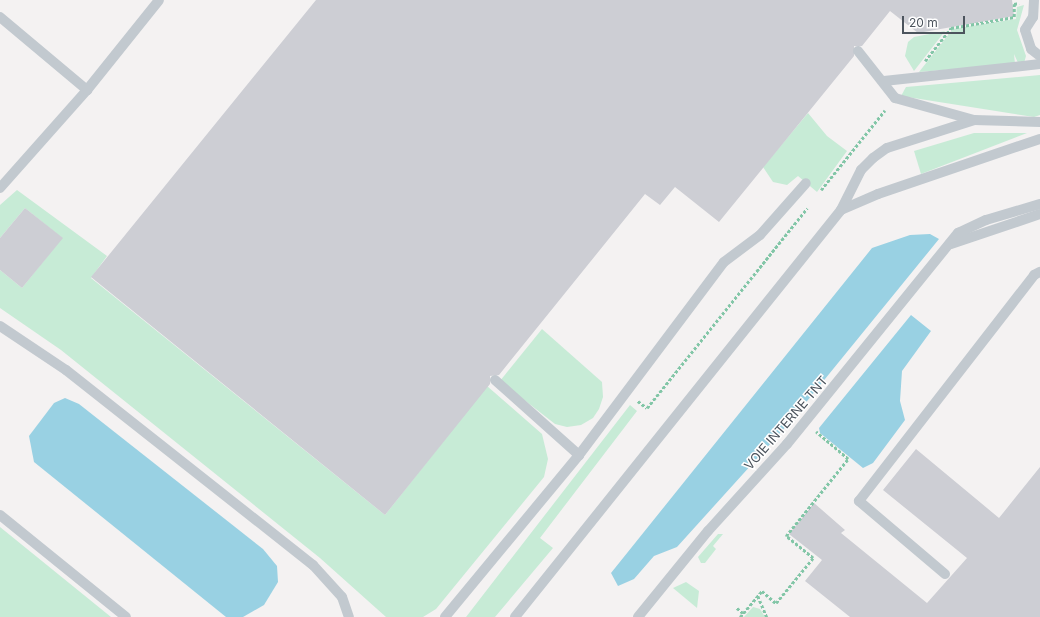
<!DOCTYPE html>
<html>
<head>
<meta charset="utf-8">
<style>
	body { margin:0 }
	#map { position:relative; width:1040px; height:617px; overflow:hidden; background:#f4f2f2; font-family:Inter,sans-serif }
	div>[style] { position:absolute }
	.green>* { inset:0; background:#c7ebd6 }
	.water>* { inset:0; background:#99d1e3 }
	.building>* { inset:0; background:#cdced4 }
	.path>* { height:2.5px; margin-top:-1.25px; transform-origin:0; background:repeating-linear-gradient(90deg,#82c6a7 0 3px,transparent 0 5px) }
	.lane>* { height:10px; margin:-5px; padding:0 5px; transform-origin:5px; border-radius:5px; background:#c2c9cf }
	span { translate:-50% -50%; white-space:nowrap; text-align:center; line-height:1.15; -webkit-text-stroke:3px #fff; paint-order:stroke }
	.street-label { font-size:13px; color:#4c545d }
	.scale { position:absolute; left:902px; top:16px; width:63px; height:18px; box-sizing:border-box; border:2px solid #4c545d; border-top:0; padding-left:5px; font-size:12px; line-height:14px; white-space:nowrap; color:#4c545d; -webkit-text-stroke:3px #fff; paint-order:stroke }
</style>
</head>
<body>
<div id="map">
	<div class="green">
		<i style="clip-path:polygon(1024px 5px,1017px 30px,1026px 56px,1024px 63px,1019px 65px,1014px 54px,1015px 64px,919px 72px,953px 29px,1016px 19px,1017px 7px)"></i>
		<i style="clip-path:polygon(945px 31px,914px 71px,905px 56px,908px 42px,914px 37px)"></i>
		<i style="clip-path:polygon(1040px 75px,1040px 115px,1034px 117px,901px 96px,906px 87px)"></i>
		<i style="clip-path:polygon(808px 113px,827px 136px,847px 151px,817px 192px,798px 176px,787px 185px,773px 182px,763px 167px)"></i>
		<i style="clip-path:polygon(974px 133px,1027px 133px,921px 174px,914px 151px)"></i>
		<i style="clip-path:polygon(17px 190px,107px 256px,91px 278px,385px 515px,487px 386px,542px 434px,548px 459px,544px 477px,436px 609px,423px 617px,386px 617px,320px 558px,61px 350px,0 308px,0 270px,22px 288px,62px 238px,25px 208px,0 238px,0 205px)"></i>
		<i style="clip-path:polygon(542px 329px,602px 382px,603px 397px,599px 409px,593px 418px,581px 425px,567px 427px,555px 424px,500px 381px)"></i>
		<i style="clip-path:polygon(630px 405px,637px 411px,540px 538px,553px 548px,495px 617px,466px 617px)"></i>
		<i style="clip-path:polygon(0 527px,111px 617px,0 617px)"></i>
		<i style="clip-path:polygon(718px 534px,723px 534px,713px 546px,716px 549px,705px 563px,701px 563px,698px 557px)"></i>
		<i style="clip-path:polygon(686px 582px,699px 591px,697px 608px,673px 588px)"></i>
		<i style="clip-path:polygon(753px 607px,760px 609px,765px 617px,744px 617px)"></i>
	</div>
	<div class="water">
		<i style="clip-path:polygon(930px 234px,939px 239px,790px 422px,677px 547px,654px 556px,634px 579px,618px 586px,611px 573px,872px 248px,910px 235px)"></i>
		<i style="clip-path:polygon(911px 315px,931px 331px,902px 371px,900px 401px,905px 420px,873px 463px,863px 468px,820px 433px,819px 428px)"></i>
		<i style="clip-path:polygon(65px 398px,79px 404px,263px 549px,277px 566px,278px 582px,264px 605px,243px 617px,226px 617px,34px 462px,29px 436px,54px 403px)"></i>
	</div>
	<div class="building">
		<i style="clip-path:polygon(316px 0,1012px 0,1014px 16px,918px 33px,890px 11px,862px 46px,854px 46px,854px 56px,719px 222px,675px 187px,660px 205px,645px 194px,499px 375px,490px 376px,490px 384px,385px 515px,91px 277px)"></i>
		<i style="clip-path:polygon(25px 208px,63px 238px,22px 288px,0 270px,0 238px)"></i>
		<i style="clip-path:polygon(916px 449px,999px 518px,1040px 467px,1040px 617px,850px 617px,805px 581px,822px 560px,789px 534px,814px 503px,845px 530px,841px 533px,927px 603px,967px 558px,883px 490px)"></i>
	</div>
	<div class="path">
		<i style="left:925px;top:61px;width:42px;rotate:-51.8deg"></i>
		<i style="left:951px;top:28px;width:64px;rotate:-9.9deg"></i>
		<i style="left:1014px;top:17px;width:13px;rotate:-90deg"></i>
		<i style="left:1014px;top:4px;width:5px;rotate:-11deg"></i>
		<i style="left:821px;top:190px;width:102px;rotate:-51.3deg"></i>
		<i style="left:638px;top:401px;width:11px;rotate:38deg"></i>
		<i style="left:647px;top:408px;width:256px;rotate:-51.3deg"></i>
		<i style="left:758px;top:596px;width:23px;rotate:67deg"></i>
		<i style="left:737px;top:608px;width:8px;rotate:40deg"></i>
		<i style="left:740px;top:617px;width:34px;rotate:-50deg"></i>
		<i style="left:762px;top:591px;width:18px;rotate:41deg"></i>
		<i style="left:776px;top:603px;width:58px;rotate:-50.6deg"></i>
		<i style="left:813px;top:558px;width:35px;rotate:-141deg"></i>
		<i style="left:786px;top:536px;width:99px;rotate:-51.2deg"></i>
		<i style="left:848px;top:459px;width:42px;rotate:-139.8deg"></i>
	</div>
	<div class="lane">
		<i style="left:1034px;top:0;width:17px;rotate:93deg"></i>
		<i style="left:1033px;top:17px;width:15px;rotate:122deg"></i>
		<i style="left:1025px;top:30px;width:20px;rotate:72deg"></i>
		<i style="left:1031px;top:49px;width:11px;rotate:38deg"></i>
		<i style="left:0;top:17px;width:114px;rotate:40deg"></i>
		<i style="left:858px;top:51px;width:60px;rotate:51.8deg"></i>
		<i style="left:895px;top:98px;width:82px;rotate:15.6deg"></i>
		<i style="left:884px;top:81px;width:157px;rotate:-6.2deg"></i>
		<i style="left:0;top:188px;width:131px;rotate:-48.4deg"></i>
		<i style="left:87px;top:90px;width:115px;rotate:-51.3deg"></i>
		<i style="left:841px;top:210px;width:40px;rotate:-23.4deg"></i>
		<i style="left:878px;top:194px;width:171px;rotate:-18.8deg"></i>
		<i style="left:951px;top:244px;width:94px;rotate:-18.6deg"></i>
		<i style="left:0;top:326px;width:79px;rotate:33.7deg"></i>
		<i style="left:66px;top:370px;width:315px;rotate:38.3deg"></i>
		<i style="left:313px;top:565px;width:43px;rotate:47.8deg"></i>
		<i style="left:342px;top:597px;width:21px;rotate:71deg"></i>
		<i style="left:495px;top:380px;width:113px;rotate:41.8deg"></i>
		<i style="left:0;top:515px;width:162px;rotate:39deg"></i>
		<i style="left:945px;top:574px;width:113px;rotate:-139.7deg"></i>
		<i style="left:859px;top:501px;width:286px;rotate:-52.2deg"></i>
		<i style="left:1034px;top:275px;width:7px;rotate:-27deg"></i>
		<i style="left:445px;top:617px;width:210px;rotate:-50.4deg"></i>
		<i style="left:579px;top:455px;width:241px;rotate:-53.1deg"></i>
		<i style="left:724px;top:262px;width:45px;rotate:-36.9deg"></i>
		<i style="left:760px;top:235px;width:69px;rotate:-48.5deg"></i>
		<i style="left:515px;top:617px;width:521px;rotate:-51.31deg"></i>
		<i style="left:841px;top:210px;width:45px;rotate:-63.4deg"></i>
		<i style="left:861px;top:170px;width:17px;rotate:-45deg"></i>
		<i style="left:873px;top:158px;width:17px;rotate:-36deg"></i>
		<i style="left:887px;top:148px;width:91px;rotate:-17.8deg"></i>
		<i style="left:974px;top:120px;width:66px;rotate:1.7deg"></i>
		<i style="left:638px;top:617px;width:111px;rotate:-50.9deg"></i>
		<i style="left:708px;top:531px;width:118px;rotate:-47.8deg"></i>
		<i style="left:787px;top:444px;width:272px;rotate:-51deg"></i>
		<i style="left:958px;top:233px;width:31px;rotate:-25deg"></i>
		<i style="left:986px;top:220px;width:56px;rotate:-16.5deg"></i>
	</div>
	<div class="street-label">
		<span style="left:786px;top:423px;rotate:-49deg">VOIE INTERNE TNT</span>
	</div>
	<div class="scale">20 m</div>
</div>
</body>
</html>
